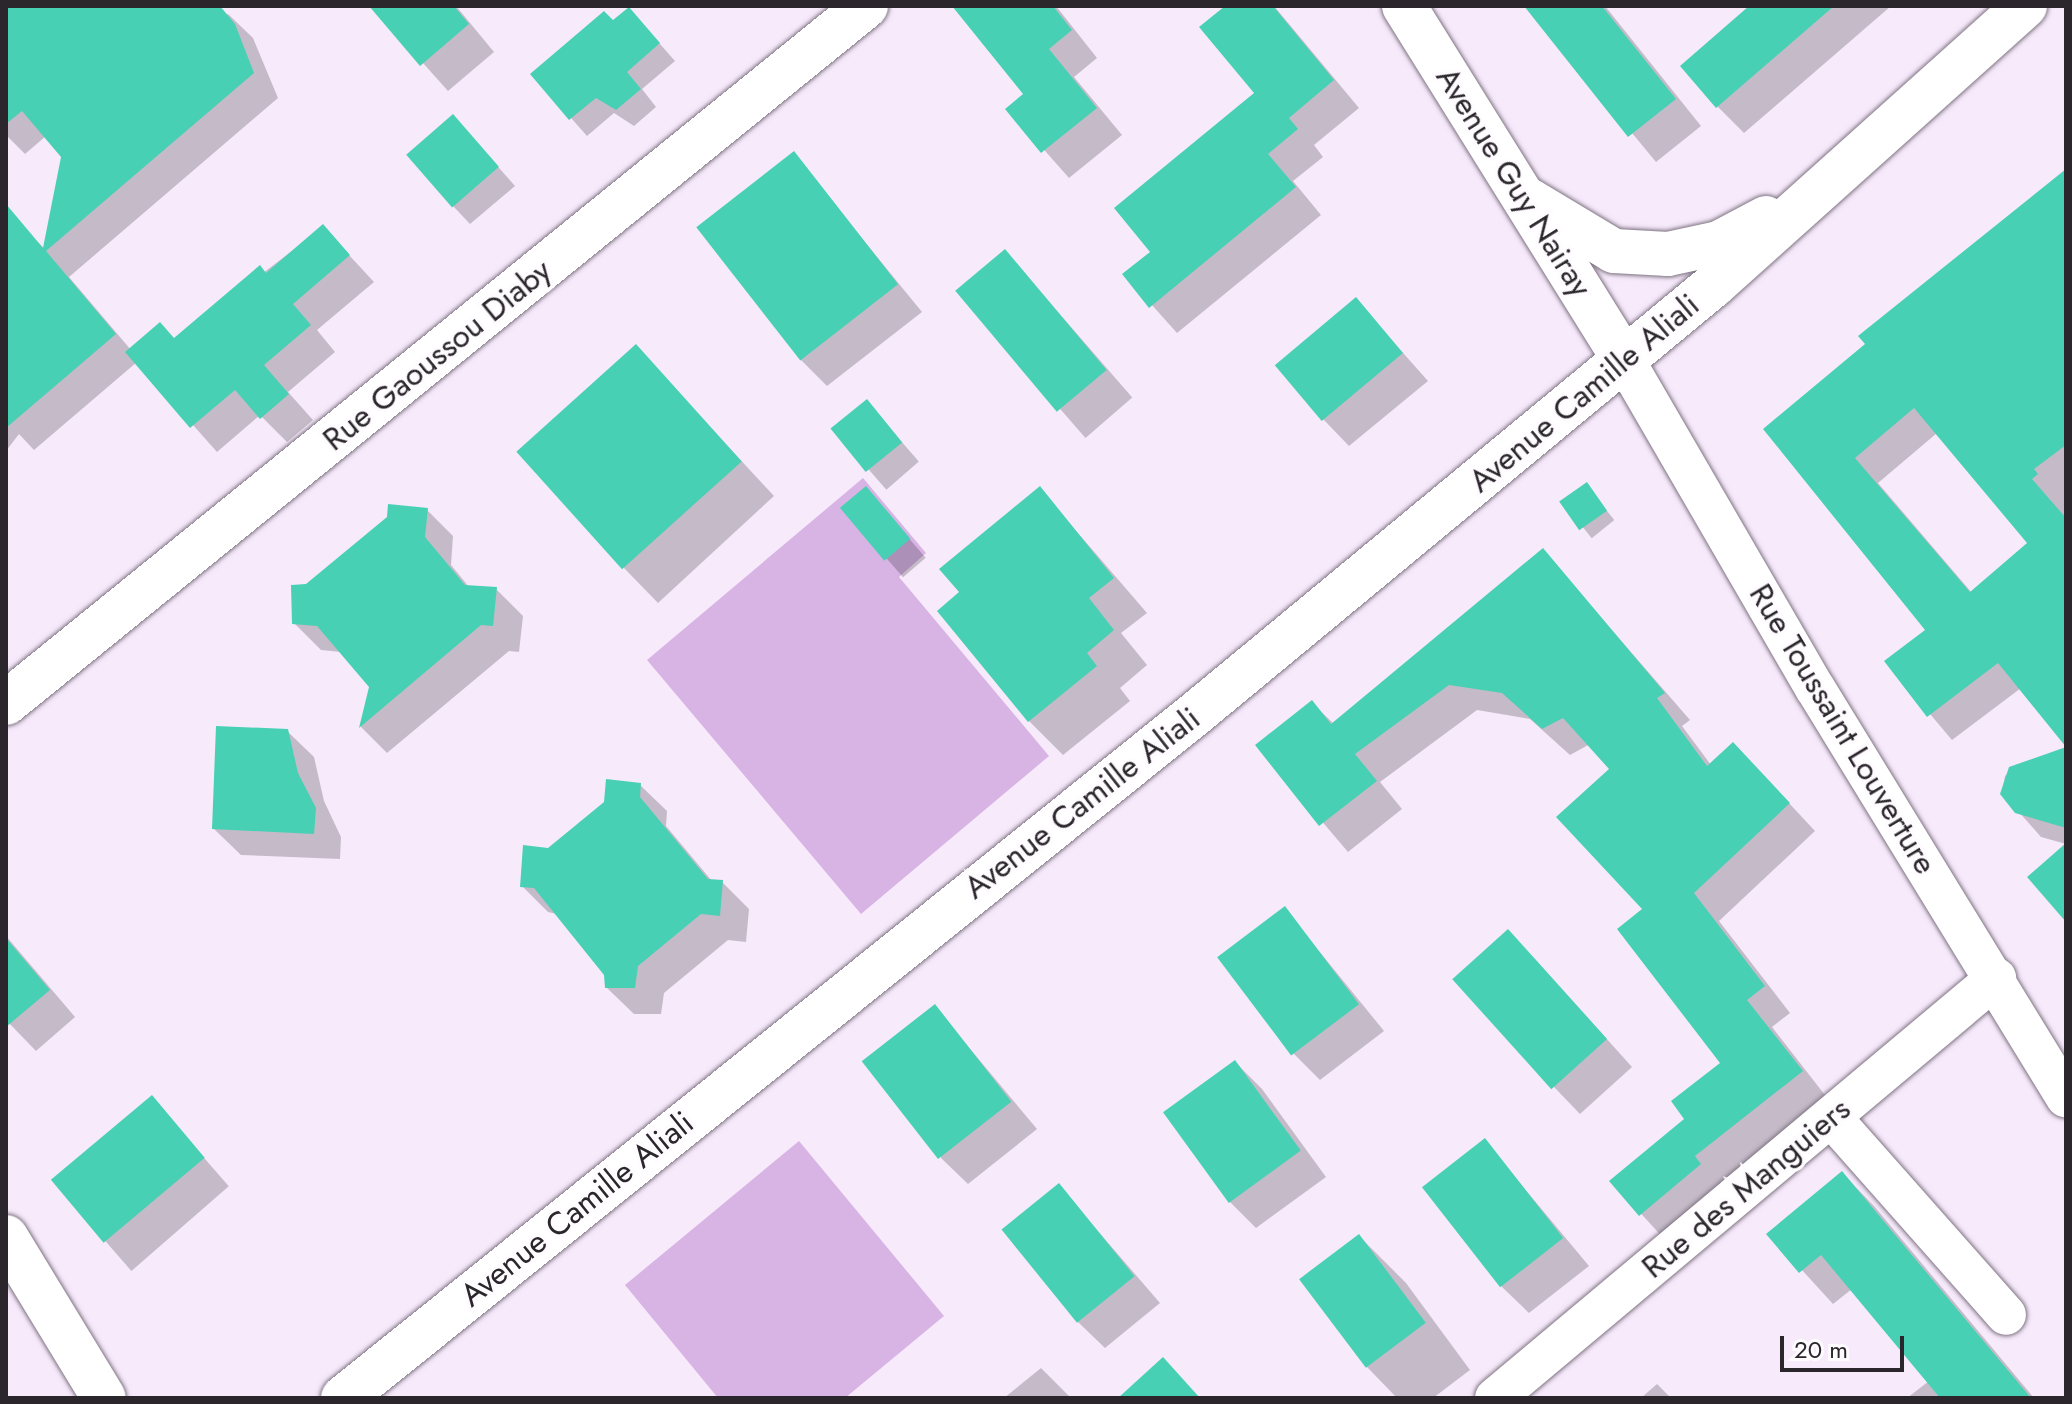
<!DOCTYPE html>
<html>
<head>
<meta charset="utf-8">
<style>
	body { margin:0 }
	#map { position:relative; width:2072px; height:1404px; overflow:hidden; background:#f7eafb; font-family:Jost,sans-serif }
	div>[style] { position:absolute }
	.green>* { inset:0; background:#d8b4e5 }
	.shadow>* { inset:0; background:#0003; transform-origin:0 0 }
	.building>* { inset:0; background:#48d0b5; transform-origin:0 0 }
	.roads { filter:drop-shadow(0 0 2px #7f7483) drop-shadow(0 0 2px #7f7483) }
	.minor>* { height:40px; margin:-20px; padding:0 20px; transform-origin:20px; border-radius:20px; background:#fff }
	.major>* { height:44px; margin:-22px; padding:0 22px; transform-origin:22px; border-radius:22px; background:#fff }
	span { translate:-50% -50%; white-space:nowrap; text-align:center; line-height:1.15; -webkit-text-stroke:7px #fefcff; paint-order:stroke }
	.street-label { font-size:32px; color:#2b262c }
	.frame { position:absolute; inset:0; border:8px solid #2b262c; pointer-events:none }
	.scale { position:absolute; left:1780px; top:1336px; width:124px; height:36px; box-sizing:border-box; border:4px solid #2b262c; border-top:0; padding-left:10px; font-size:24px; line-height:28px; white-space:nowrap; color:#2b262c; -webkit-text-stroke:6px #fefcff; paint-order:stroke }
</style>
</head>
<body>
<div id="map">
	<div class="green">
		<i style="clip-path:polygon(863px 478px,926px 553px,899px 577px,1049px 756px,861px 914px,647px 660px)"></i>
		<i style="clip-path:polygon(799px 1141px,944px 1316px,845px 1398px,718px 1398px,625px 1285px)"></i>
	</div>
	<div class="shadow">
		<i style="clip-path:polygon(17px 6px,158px 6px,192px 44px,228px 14px,253px 38px,278px 98px,69px 277px,131px 350px,176px 340px,323px 227px,374px 282px,317px 330px,335px 352px,288px 392px,313px 420px,287px 442px,260px 415px,217px 452px,137px 362px,34px 450px,19px 434px,6px 451px,6px 213px,45px 249px,63px 156px,46px 136px,25px 154px,6px 135px,6px 15px)"></i>
		<i style="clip-path:polygon(372px 6px,456px 6px,494px 52px,448px 91px)"></i>
		<i style="clip-path:polygon(978px 6px,1056px 6px,1097px 58px,1074px 77px,1122px 135px,1069px 178px,1008px 109px,1026px 94px)"></i>
		<i style="clip-path:polygon(1228px 6px,1274px 6px,1359px 108px,1314px 145px,1323px 157px,1293px 181px,1321px 215px,1177px 333px,1125px 275px,1153px 252px,1256px 93px)"></i>
		<i style="clip-path:polygon(1527px 6px,1605px 6px,1701px 126px,1656px 162px)"></i>
		<i style="clip-path:polygon(1752px 6px,1891px 6px,1744px 133px,1717px 106px)"></i>
		<i style="clip-path:polygon(613px 23px,645px 27px,675px 61px,642px 89px,656px 107px,634px 126px,614px 113px,587px 136px,533px 75px)"></i>
		<i style="clip-path:polygon(453px 116px,515px 186px,470px 224px,453px 206px)"></i>
		<i style="clip-path:polygon(793px 154px,922px 312px,827px 386px,801px 360px)"></i>
		<i style="clip-path:polygon(evenodd,2066px 172px,2066px 744px,2021px 688px,1952px 740px,1886px 662px,1928px 630px,1766px 430px,2066px 172px,1937px 433px,2029px 543px,1972px 593px,1878px 483px,1937px 433px)"></i>
		<i style="left:1005px;top:251px;width:194px;height:62px;rotate:49deg"></i>
		<i style="clip-path:polygon(1356px 300px,1428px 381px,1349px 446px,1323px 419px)"></i>
		<i style="clip-path:polygon(636px 347px,774px 496px,658px 603px,624px 568px)"></i>
		<i style="left:867px;top:402px;width:79px;height:43px;rotate:49deg"></i>
		<i style="left:1586px;top:485px;width:45px;height:29px;rotate:51deg"></i>
		<i style="left:866px;top:489px;width:91px;height:30px;rotate:49deg"></i>
		<i style="clip-path:polygon(1040px 489px,1147px 613px,1121px 633px,1147px 665px,1120px 688px,1130px 701px,1063px 755px,1029px 721px,961px 592px)"></i>
		<i style="clip-path:polygon(427px 510px,453px 536px,451px 565px,469px 587px,496px 589px,523px 616px,519px 652px,509px 651px,387px 753px,361px 727px,371px 687px,341px 652px,321px 650px,294px 623px,307px 586px)"></i>
		<i style="clip-path:polygon(1543px 551px,1690px 720px,1682px 726px,1711px 765px,1759px 771px,1815px 831px,1719px 921px,1790px 1013px,1772px 1027px,1828px 1099px,1667px 1242px,1612px 1182px,1687px 1119px,1722px 1064px,1645px 910px,1612px 769px,1590px 744px,1570px 755px,1530px 719px,1477px 710px,1380px 782px,1402px 809px,1348px 852px,1258px 746px,1312px 703px,1334px 724px)"></i>
		<i style="clip-path:polygon(287px 731px,314px 757px,324px 801px,341px 837px,340px 859px,241px 855px,214px 829px)"></i>
		<i style="clip-path:polygon(2066px 750px,2066px 844px,2041px 837px,2002px 793px,2005px 776px,2016px 765px)"></i>
		<i style="clip-path:polygon(640px 785px,667px 811px,666px 826px,712px 881px,722px 882px,749px 909px,746px 942px,728px 940px,664px 993px,661px 1014px,634px 1014px,607px 988px,606px 974px,557px 914px,548px 912px,522px 886px,548px 850px)"></i>
		<i style="clip-path:polygon(1284px 908px,1384px 1031px,1320px 1080px,1293px 1053px)"></i>
		<i style="clip-path:polygon(6px 936px,75px 1017px,36px 1051px,6px 1020px)"></i>
		<i style="clip-path:polygon(1534px 958px,1632px 1067px,1580px 1114px,1554px 1087px)"></i>
		<i style="clip-path:polygon(935px 1007px,1037px 1129px,968px 1184px,941px 1158px)"></i>
		<i style="clip-path:polygon(1235px 1062px,1262px 1089px,1326px 1177px,1256px 1228px,1230px 1202px)"></i>
		<i style="left:152px;top:1098px;width:117px;height:129px;rotate:49deg"></i>
		<i style="clip-path:polygon(1485px 1141px,1589px 1266px,1529px 1313px,1502px 1287px)"></i>
		<i style="clip-path:polygon(1842px 1173px,1874px 1206px,2034px 1398px,1907px 1398px,1929px 1381px,1852px 1289px,1833px 1304px,1769px 1234px)"></i>
		<i style="clip-path:polygon(1059px 1186px,1160px 1303px,1105px 1348px,1078px 1322px)"></i>
		<i style="clip-path:polygon(1359px 1236px,1406px 1283px,1470px 1370px,1433px 1398px,1397px 1398px,1366px 1366px)"></i>
		<i style="clip-path:polygon(1041px 1368px,1071px 1398px,1004px 1398px)"></i>
		<i style="clip-path:polygon(1657px 1384px,1671px 1398px,1641px 1398px)"></i>
	</div>
	<div class="building">
		<i style="clip-path:polygon(6px 6px,220px 6px,235px 24px,254px 73px,46px 251px,116px 334px,6px 428px,6px 204px,43px 248px,61px 157px,22px 111px,6px 124px)"></i>
		<i style="clip-path:polygon(369px 6px,454px 6px,469px 24px,420px 66px)"></i>
		<i style="clip-path:polygon(952px 6px,1053px 6px,1072px 30px,1049px 49px,1097px 108px,1041px 153px,1005px 109px,1023px 94px)"></i>
		<i style="clip-path:polygon(1225px 6px,1273px 6px,1334px 80px,1289px 118px,1298px 129px,1268px 154px,1296px 187px,1149px 308px,1122px 274px,1150px 252px,1114px 208px,1254px 93px,1199px 27px)"></i>
		<i style="clip-path:polygon(1524px 6px,1602px 6px,1676px 99px,1628px 137px)"></i>
		<i style="clip-path:polygon(1749px 6px,1834px 6px,1716px 108px,1680px 66px)"></i>
		<i style="clip-path:polygon(629px 7px,660px 43px,627px 72px,641px 89px,616px 110px,596px 98px,569px 120px,530px 74px,604px 11px,613px 20px)"></i>
		<i style="left:453px;top:114px;width:70px;height:62px;rotate:49deg"></i>
		<i style="left:794px;top:151px;width:169px;height:124px;rotate:52deg"></i>
		<i style="clip-path:polygon(evenodd,2066px 169px,2066px 445px,2034px 469px,2038px 474px,2032px 479px,2066px 518px,2066px 747px,1998px 663px,1927px 717px,1884px 661px,1925px 630px,1763px 429px,1865px 344px,1858px 336px,2066px 169px,1914px 408px,2027px 543px,1970px 592px,1855px 458px,1914px 408px)"></i>
		<i style="clip-path:polygon(323px 224px,350px 255px,293px 304px,311px 325px,264px 365px,289px 394px,260px 419px,235px 390px,190px 428px,125px 352px,160px 322px,174px 338px,260px 265px,266px 273px)"></i>
		<i style="left:1005px;top:249px;width:158px;height:65px;rotate:50deg"></i>
		<i style="left:1356px;top:297px;width:73px;height:106px;rotate:50deg"></i>
		<i style="left:636px;top:344px;width:158px;height:161px;rotate:48deg"></i>
		<i style="left:867px;top:399px;width:56px;height:47px;rotate:51deg"></i>
		<i style="left:1587px;top:482px;width:35px;height:34px;rotate:55deg"></i>
		<i style="left:866px;top:486px;width:69px;height:34px;rotate:50deg"></i>
		<i style="clip-path:polygon(1040px 486px,1114px 578px,1089px 598px,1114px 630px,1087px 653px,1097px 666px,1028px 722px,937px 611px,959px 592px,939px 569px)"></i>
		<i style="clip-path:polygon(388px 504px,428px 508px,425px 537px,465px 585px,497px 587px,493px 626px,481px 625px,359px 728px,369px 687px,317px 626px,292px 624px,291px 585px,306px 584px,387px 517px)"></i>
		<i style="clip-path:polygon(1543px 548px,1665px 693px,1657px 698px,1707px 766px,1733px 742px,1790px 803px,1694px 893px,1765px 986px,1747px 1000px,1803px 1071px,1695px 1156px,1701px 1164px,1639px 1216px,1609px 1181px,1684px 1119px,1671px 1101px,1720px 1063px,1617px 929px,1642px 909px,1556px 817px,1609px 769px,1563px 718px,1542px 729px,1502px 693px,1449px 685px,1355px 754px,1377px 781px,1319px 826px,1255px 745px,1312px 700px,1331px 724px)"></i>
		<i style="clip-path:polygon(216px 726px,288px 729px,298px 773px,316px 808px,314px 834px,212px 829px)"></i>
		<i style="clip-path:polygon(2066px 747px,2066px 828px,2015px 813px,2000px 794px,2009px 767px)"></i>
		<i style="clip-path:polygon(606px 779px,641px 783px,640px 797px,708px 879px,723px 880px,720px 916px,701px 914px,638px 966px,635px 988px,605px 988px,604px 975px,534px 888px,520px 887px,523px 845px,548px 848px,604px 802px)"></i>
		<i style="clip-path:polygon(2066px 843px,2066px 922px,2027px 877px)"></i>
		<i style="left:1285px;top:906px;width:123px;height:85px;rotate:53deg"></i>
		<i style="left:1508px;top:929px;width:148px;height:75px;rotate:48deg"></i>
		<i style="clip-path:polygon(6px 938px,50px 990px,6px 1027px)"></i>
		<i style="left:935px;top:1004px;width:124px;height:93px;rotate:52deg"></i>
		<i style="left:1235px;top:1060px;width:112px;height:89px;rotate:54deg"></i>
		<i style="left:152px;top:1095px;width:82px;height:132px;rotate:50deg"></i>
		<i style="left:1485px;top:1138px;width:127px;height:80px;rotate:52deg"></i>
		<i style="clip-path:polygon(1842px 1171px,2031px 1398px,1940px 1398px,1821px 1255px,1799px 1273px,1766px 1234px)"></i>
		<i style="left:1059px;top:1183px;width:120px;height:74px;rotate:51deg"></i>
		<i style="left:1359px;top:1234px;width:111px;height:75px;rotate:53deg"></i>
		<i style="clip-path:polygon(1163px 1357px,1200px 1398px,1118px 1398px)"></i>
	</div>
	<div class="roads">
		<div class="minor">
			<i style="left:1624px;top:359px;width:380px;rotate:59.9deg"></i>
			<i style="left:1815px;top:688px;width:480px;rotate:58.5deg"></i>
			<i style="left:1831px;top:1117px;width:264px;rotate:48.5deg"></i>
			<i style="left:1495px;top:1398px;width:654px;rotate:-39.97deg"></i>
		</div>
		<div class="major">
			<i style="left:1404px;top:6px;width:416px;rotate:58.1deg"></i>
			<i style="left:1529px;top:200px;width:99px;rotate:31deg"></i>
			<i style="left:1614px;top:251px;width:54px;rotate:3.2deg"></i>
			<i style="left:1668px;top:254px;width:52px;rotate:-12.2deg"></i>
			<i style="left:1719px;top:243px;width:53px;rotate:-28deg"></i>
			<i style="left:6px;top:703px;width:1107px;rotate:-39.02deg"></i>
			<i style="left:6px;top:1237px;width:188px;rotate:58.7deg"></i>
			<i style="left:343px;top:1398px;width:1093px;rotate:-38.76deg"></i>
			<i style="left:1195px;top:714px;width:673px;rotate:-39.58deg"></i>
			<i style="left:1714px;top:285px;width:418px;rotate:-41.9deg"></i>
		</div>
	</div>
	<div class="street-label">
		<span style="left:1514px;top:182px;rotate:58deg">Avenue Guy Nairay</span>
		<span style="left:437px;top:355px;rotate:-39deg">Rue Gaoussou Diaby</span>
		<span style="left:1584px;top:393px;rotate:-40deg">Avenue Camille Aliali</span>
		<span style="left:1843px;top:729px;rotate:59deg">Rue Toussaint Louverture</span>
		<span style="left:1082px;top:803px;rotate:-38deg">Avenue Camille Aliali</span>
		<span style="left:1746px;top:1188px;rotate:-40deg">Rue des Manguiers</span>
		<span style="left:577px;top:1209px;rotate:-39deg">Avenue Camille Aliali</span>
	</div>
	<div class="frame"></div>
	<div class="scale">20 m</div>
</div>
</body>
</html>
